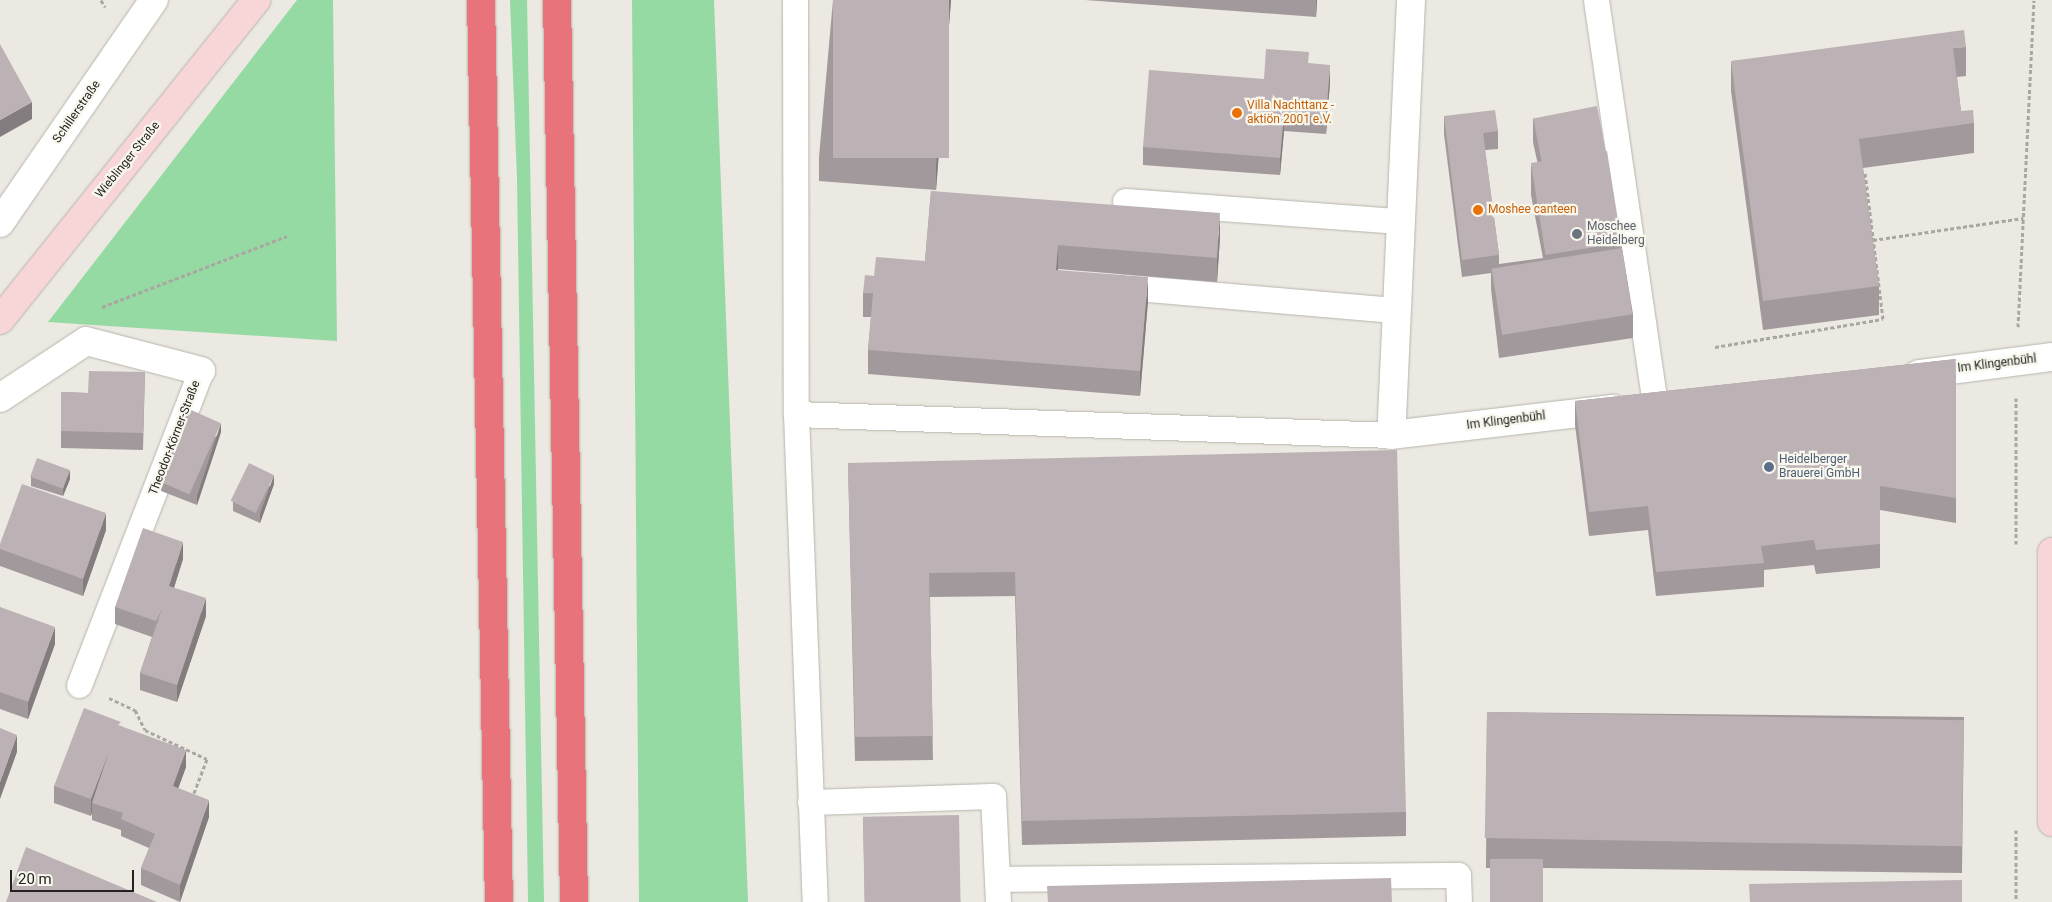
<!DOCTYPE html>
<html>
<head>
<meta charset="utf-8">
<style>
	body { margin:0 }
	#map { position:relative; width:2052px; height:902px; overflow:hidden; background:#ebe9e1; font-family:Roboto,sans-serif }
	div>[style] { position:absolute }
	.green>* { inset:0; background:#95daa3 }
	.path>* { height:3px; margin-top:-1.5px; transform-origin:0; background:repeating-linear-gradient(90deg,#a9a7a1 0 4px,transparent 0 6.5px) }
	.roads { filter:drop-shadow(0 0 1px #b6b5ac) drop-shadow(0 0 1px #b6b5ac) }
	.lane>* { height:25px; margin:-12.5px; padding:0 12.5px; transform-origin:12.5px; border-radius:12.5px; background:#fff }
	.street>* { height:28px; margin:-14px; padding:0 14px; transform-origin:14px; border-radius:14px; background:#fff }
	.secondary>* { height:28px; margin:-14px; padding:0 14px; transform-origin:14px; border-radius:14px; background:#f8d5d7 }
	.highway>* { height:28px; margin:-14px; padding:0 14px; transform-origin:14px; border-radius:14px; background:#e9737a }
	.wall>* { inset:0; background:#a2999c }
	.shaded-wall>* { inset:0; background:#847d7f }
	.building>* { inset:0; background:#bcb2b5; transform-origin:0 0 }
	.dots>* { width:14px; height:14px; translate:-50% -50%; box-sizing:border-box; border:2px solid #f8f7ee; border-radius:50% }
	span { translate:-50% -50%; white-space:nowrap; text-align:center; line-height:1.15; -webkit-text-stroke:4.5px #f8f7ee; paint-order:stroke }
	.food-label { font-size:12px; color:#c56008 }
	.left { translate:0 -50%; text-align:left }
	.street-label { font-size:12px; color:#23221f }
	.worship-label { font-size:12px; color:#5b616d }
	.service-label { font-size:12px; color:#4e5e75 }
	.scale { position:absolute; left:10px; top:870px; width:124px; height:22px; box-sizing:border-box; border:2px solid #23221f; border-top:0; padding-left:6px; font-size:15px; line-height:18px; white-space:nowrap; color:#23221f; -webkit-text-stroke:4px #f8f7ee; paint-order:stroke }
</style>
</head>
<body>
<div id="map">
	<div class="green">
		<i style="clip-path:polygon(297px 0,333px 0,337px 341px,48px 322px)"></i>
		<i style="clip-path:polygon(510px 0,527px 0,544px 902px,528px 902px,517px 178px)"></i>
		<i style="clip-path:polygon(632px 0,714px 0,748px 902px,639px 902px)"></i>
	</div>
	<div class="path">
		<i style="left:101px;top:0;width:8px;rotate:60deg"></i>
		<i style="left:1873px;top:240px;width:152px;rotate:-8.3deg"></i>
		<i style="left:102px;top:307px;width:198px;rotate:-21deg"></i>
		<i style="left:2018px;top:327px;width:327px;rotate:-87.2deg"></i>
		<i style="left:1715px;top:347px;width:170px;rotate:-9.5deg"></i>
		<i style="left:1883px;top:319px;width:147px;rotate:-97deg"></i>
		<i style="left:2016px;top:544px;width:146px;rotate:-90deg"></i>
		<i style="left:109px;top:698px;width:29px;rotate:25deg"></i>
		<i style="left:135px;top:710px;width:22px;rotate:63deg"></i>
		<i style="left:145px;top:730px;width:68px;rotate:25.1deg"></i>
		<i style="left:207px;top:759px;width:39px;rotate:111deg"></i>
		<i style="left:2016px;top:830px;width:72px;rotate:90deg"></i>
	</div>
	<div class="roads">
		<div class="lane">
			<i style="left:795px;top:0;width:414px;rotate:89.9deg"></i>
			<i style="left:796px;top:414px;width:488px;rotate:87.8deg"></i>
			<i style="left:1596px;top:0;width:408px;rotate:81.7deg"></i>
			<i style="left:1125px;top:201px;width:276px;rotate:4.2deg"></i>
			<i style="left:1126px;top:287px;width:271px;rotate:4.9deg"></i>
			<i style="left:796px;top:414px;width:595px;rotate:2.02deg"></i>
			<i style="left:79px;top:685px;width:337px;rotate:-68.8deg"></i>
			<i style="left:810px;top:802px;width:183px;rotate:-1.9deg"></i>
			<i style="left:993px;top:796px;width:106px;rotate:87.3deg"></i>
			<i style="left:997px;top:879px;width:461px;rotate:-0.5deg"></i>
			<i style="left:1458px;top:875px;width:27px;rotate:88deg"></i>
		</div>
		<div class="street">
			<i style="left:1411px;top:0;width:435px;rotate:92.6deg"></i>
			<i style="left:1391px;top:435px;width:224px;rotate:-6.7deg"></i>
			<i style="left:0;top:223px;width:271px;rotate:-55.4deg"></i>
			<i style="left:1919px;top:374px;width:134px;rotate:-7.3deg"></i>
			<i style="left:0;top:398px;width:103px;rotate:-33.5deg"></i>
			<i style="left:86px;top:341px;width:119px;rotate:14.6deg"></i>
		</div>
		<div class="secondary">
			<i style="left:0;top:320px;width:410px;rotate:-51.3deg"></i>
			<i style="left:2052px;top:552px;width:270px;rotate:90deg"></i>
		</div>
		<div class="highway">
			<i style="left:481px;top:0;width:902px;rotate:88.86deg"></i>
			<i style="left:557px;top:0;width:902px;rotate:88.92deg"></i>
		</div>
	</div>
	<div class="wall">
		<i style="clip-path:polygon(833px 0,951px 0,936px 190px,819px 181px,819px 157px)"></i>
		<i style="clip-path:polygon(1085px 0,1317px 0,1316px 17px)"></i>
		<i style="clip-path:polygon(1966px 47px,1966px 76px,1957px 77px,1961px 111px,1974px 123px,1974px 153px,1863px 168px,1879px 286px,1879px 315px,1763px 330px,1731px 91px,1731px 61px)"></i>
		<i style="clip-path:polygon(1309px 63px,1330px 82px,1326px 134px,1284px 131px,1280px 175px,1143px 165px,1143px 147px,1264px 79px)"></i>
		<i style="clip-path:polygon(1444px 116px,1498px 131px,1498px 149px,1485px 150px,1499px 255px,1499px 264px,1543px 258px,1531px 195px,1531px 166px,1538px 165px,1533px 142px,1533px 118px,1622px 243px,1622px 248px,1633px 314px,1633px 338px,1499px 358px,1491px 289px,1491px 273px,1462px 277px,1444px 134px)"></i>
		<i style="clip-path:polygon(931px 191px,1220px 237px,1217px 282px,1058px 269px,1058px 270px,1148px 301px,1140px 396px,868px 374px,868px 350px,871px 317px,863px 317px,863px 293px,874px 276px,925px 261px)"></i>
		<i style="clip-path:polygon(1956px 359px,1956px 523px,1880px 510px,1880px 568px,1816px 574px,1814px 565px,1764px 570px,1764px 587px,1656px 596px,1648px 530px,1589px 536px,1575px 425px,1575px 401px)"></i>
		<i style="clip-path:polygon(145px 372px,143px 450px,61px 448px,61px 392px,88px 393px)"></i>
		<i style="clip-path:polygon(221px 432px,197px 505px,161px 491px,161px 482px)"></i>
		<i style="clip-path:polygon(848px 463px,1406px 812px,1406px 836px,1022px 845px,1015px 596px,930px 597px,933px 760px,855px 761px)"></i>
		<i style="clip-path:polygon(31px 477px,70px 479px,63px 496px,31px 486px)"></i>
		<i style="clip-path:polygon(274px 484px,260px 523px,233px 511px,233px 502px)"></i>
		<i style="clip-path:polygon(106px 530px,83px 596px,0 566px,0 544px)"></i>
		<i style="clip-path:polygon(183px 559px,174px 588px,206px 616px,177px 702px,140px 690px,140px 673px,152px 637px,115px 624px,115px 607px)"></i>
		<i style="clip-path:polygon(0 607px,55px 644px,28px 719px,0 709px)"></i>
		<i style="clip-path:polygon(1487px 712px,1964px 717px,1962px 873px,1543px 868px,1543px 902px,1491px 902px,1490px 868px,1486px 868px)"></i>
		<i style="clip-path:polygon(121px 726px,186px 767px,178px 788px,209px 817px,180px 902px,141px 885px,141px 868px,149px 848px,121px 836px,121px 830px,92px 820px,92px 812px,91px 816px,54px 803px,54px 786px)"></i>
		<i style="clip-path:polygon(863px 817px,961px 902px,865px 902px)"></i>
	</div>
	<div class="shaded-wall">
		<i style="clip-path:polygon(949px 0,951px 0,936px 190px,936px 166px)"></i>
		<i style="clip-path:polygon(1316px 0,1317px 0,1316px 17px)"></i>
		<i style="clip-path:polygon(1330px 65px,1330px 82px,1326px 134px,1326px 117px)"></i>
		<i style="clip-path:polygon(32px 102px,32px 119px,0 137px,0 120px)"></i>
		<i style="clip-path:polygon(1284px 114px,1284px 131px,1280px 175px,1280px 158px)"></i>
		<i style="clip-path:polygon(1220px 213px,1220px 237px,1217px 282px,1217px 258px)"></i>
		<i style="clip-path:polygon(1058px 245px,1058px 269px,1056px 294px,1056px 270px)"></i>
		<i style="clip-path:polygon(1148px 277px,1148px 301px,1140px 396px,1140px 371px)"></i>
		<i style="clip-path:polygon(221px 423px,221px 432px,197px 505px,197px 496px)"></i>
		<i style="clip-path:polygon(70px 470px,70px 479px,63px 496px,63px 487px)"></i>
		<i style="clip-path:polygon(274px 475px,274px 484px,260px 523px,260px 514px)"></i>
		<i style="clip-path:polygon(106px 513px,106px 530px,83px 596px,83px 579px)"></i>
		<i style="clip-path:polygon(183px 542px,183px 559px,169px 603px,169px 586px)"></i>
		<i style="clip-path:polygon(206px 598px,206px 616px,177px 702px,177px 685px)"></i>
		<i style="clip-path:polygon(55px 627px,55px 644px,28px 719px,28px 702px)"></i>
		<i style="clip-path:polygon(17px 735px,17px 752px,0 799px,0 782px)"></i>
		<i style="clip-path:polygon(186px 750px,186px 767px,173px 803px,173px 786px)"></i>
		<i style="clip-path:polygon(109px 752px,92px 803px,92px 812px,91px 816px,91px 799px)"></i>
		<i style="clip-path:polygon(209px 800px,209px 817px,180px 902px,180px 885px)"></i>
	</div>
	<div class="building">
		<i style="left:833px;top:0;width:116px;height:158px"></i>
		<i style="clip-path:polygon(1964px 30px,1966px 47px,1953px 48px,1961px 111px,1973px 110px,1974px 123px,1859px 139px,1879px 286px,1763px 301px,1731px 61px)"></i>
		<i style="clip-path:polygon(0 44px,32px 102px,0 120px)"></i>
		<i style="clip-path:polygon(1266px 49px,1309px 52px,1308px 63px,1330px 65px,1326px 117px,1284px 114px,1280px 158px,1143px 147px,1149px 70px,1264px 79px)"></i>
		<i style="left:1597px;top:106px;width:46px;height:65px;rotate:79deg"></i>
		<i style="clip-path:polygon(1495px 110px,1498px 131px,1483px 133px,1499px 255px,1462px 260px,1444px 116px)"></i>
		<i style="left:1607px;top:151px;width:93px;height:77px;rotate:81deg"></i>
		<i style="clip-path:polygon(931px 191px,1220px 213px,1217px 258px,1058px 245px,1056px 270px,1148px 277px,1140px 371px,868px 350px,873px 293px,863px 293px,865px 275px,874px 276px,876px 257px,925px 261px)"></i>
		<i style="left:1622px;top:248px;width:67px;height:132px;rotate:81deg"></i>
		<i style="clip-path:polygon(1956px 359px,1956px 498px,1880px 486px,1880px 544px,1816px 550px,1814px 540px,1761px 546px,1764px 563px,1656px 572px,1648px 506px,1589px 512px,1575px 401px)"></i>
		<i style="clip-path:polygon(89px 371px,145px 372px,143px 433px,61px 431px,61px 392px,88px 393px)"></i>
		<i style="left:189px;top:409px;width:35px;height:78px;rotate:24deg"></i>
		<i style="clip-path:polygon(1397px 450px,1406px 812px,1022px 821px,1015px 572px,929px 573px,933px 736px,855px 737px,848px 463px)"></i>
		<i style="left:37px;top:458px;width:35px;height:20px;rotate:20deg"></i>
		<i style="left:249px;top:463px;width:28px;height:42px;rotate:26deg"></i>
		<i style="clip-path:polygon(22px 484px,106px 513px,83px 579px,0 549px,0 544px)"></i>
		<i style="clip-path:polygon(143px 528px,183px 542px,169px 586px,206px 598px,177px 685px,140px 673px,162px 609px,156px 621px,115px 607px)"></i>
		<i style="clip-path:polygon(0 607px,55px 627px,28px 702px,0 692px)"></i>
		<i style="clip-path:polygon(84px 708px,121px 722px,118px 725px,186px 750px,173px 786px,209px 800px,180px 885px,141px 868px,155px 834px,121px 819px,123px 813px,92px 803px,109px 752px,91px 799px,54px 786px)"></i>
		<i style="left:1487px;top:712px;width:477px;height:126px;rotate:1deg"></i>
		<i style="clip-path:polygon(0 728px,17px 735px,0 782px)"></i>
		<i style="left:959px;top:815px;width:87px;height:96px;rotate:89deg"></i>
		<i style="clip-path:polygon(26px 847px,157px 902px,6px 902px)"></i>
		<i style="left:1543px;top:859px;width:43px;height:53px;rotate:90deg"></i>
		<i style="clip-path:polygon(1391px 878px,1392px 902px,1048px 902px,1047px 886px)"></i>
		<i style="clip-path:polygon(1962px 880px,1962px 902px,1750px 902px,1749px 884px)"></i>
	</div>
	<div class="dots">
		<i style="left:1237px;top:113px;background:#e8710a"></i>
		<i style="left:1478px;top:210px;background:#e8710a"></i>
		<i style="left:1577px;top:234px;background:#6b7280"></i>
		<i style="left:1769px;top:467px;background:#5c6f8a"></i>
	</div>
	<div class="food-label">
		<span class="left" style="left:1247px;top:113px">Villa Nachttanz -<br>aktiön 2001 e.V.</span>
		<span class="left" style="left:1488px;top:210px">Moshee canteen</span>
	</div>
	<div class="street-label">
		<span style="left:77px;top:112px;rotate:-55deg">Schillerstraße</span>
		<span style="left:128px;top:160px;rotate:-51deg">Wieblinger Straße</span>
		<span style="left:1997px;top:364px;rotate:-7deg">Im Klingenbühl</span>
		<span style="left:1506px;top:421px;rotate:-7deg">Im Klingenbühl</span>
		<span style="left:175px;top:438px;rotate:-69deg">Theodor-Körner-Straße</span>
	</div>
	<div class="worship-label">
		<span class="left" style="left:1587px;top:234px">Moschee<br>Heidelberg</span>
	</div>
	<div class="service-label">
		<span class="left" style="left:1779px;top:467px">Heidelberger<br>Brauerei GmbH</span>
	</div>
	<div class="scale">20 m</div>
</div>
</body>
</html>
